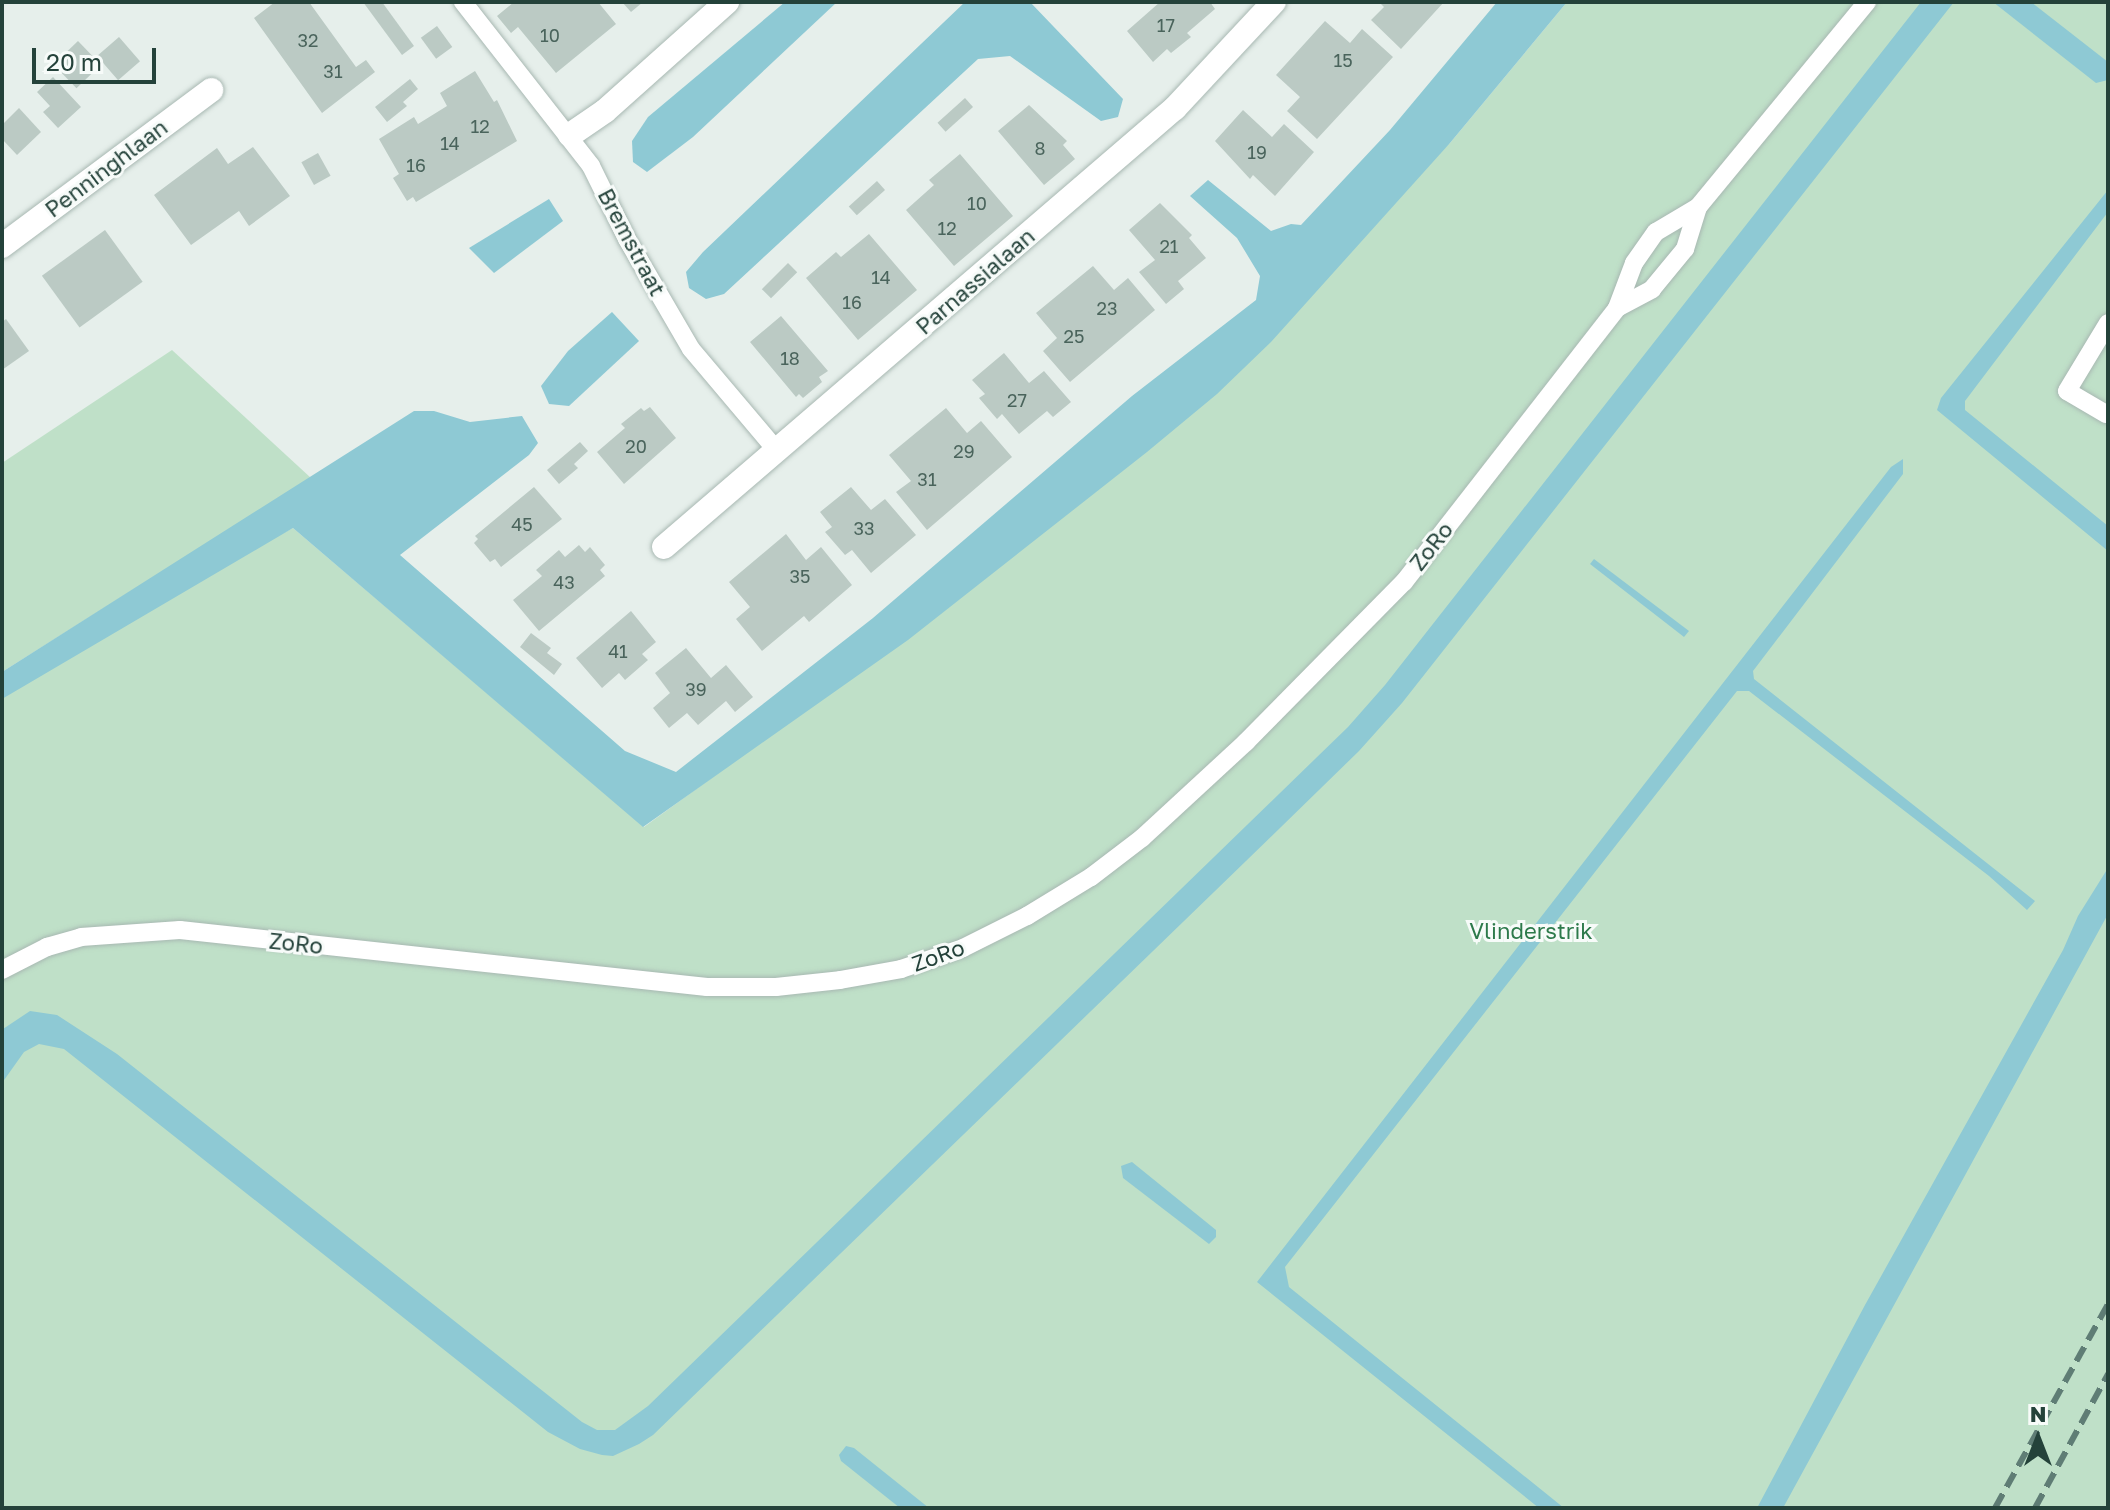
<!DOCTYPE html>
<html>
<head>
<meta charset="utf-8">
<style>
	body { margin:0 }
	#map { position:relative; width:2110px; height:1510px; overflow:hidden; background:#e6efeb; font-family:"Golos Text",sans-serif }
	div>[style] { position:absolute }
	.green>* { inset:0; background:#bfe0c8 }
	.water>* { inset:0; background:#8ec9d4 }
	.building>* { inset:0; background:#bbcac4; transform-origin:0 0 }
	.roads { filter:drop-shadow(0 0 2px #a8b8b2) drop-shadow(0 0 2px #a8b8b2) }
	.service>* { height:18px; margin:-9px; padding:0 9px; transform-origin:9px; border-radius:9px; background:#fff }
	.minor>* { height:24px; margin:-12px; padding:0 12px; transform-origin:12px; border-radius:12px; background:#fff }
	.rail>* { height:6px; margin-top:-3px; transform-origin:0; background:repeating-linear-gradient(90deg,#5f7d75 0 16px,transparent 0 24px) }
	span { translate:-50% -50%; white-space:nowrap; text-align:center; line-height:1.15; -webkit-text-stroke:6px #f7fbf9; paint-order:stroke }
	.number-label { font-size:18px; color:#4a645c }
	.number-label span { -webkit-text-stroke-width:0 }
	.street-label { font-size:22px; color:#24423a }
	.park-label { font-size:22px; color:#2d7a4b }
	.frame { position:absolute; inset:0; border:4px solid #24423a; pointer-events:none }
	.north { position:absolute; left:1998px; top:1398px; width:80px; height:80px; -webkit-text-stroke:6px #f7fbf9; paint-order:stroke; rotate:0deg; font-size:22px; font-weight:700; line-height:32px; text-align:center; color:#24423a }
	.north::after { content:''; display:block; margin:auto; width:28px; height:36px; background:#24423a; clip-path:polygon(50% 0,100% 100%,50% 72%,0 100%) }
	.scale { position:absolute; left:32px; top:48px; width:124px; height:36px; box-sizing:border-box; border:4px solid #24423a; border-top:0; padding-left:10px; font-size:24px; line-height:28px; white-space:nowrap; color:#24423a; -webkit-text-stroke:6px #f7fbf9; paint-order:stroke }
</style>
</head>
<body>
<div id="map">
	<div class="green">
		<i style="clip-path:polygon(1567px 2px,2108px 2px,2108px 1508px,2px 1508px,2px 679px,293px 528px,644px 827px,721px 771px,1450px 143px)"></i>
		<i style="clip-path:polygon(172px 350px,311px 478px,2px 672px,2px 463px)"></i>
	</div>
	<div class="water">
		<i style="clip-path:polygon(785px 2px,837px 2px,693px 137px,647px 172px,633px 162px,632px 141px,648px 117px)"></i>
		<i style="clip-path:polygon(965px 2px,1030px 2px,1123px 99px,1118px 117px,1101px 121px,1010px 56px,978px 59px,724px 294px,706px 299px,689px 288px,686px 272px,703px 252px)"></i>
		<i style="clip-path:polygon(1497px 2px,1567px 2px,1450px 143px,1271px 342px,1217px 394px,1147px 452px,908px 640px,643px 827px,293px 528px,2px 699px,2px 672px,414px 411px,434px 411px,470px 422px,522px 416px,538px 443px,529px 455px,400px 555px,625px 751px,676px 772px,873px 618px,1132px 396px,1256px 300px,1260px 276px,1237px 238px,1190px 196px,1208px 180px,1271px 231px,1291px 224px,1301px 225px,1390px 130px)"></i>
		<i style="clip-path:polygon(1921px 2px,1954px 2px,1402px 703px,1359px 751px,1246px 861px,653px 1435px,639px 1444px,613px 1456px,602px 1455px,580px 1449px,548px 1432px,64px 1049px,39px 1044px,24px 1052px,2px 1083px,3px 1029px,30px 1011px,57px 1015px,117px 1054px,582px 1422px,597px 1430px,615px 1430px,648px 1406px,1348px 727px,1385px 685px)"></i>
		<i style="clip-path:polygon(1993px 2px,2031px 2px,2108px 62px,2108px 80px,2096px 83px)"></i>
		<i style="clip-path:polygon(2108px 190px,2108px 212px,1965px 401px,1965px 410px,2108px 526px,2108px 551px,1937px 410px,1941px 398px)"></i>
		<i style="clip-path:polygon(549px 199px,563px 221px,494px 273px,469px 248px)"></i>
		<i style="clip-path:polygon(612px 312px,639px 341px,569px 406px,549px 404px,541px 386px,568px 351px)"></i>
		<i style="clip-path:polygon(1903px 459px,1903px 474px,1753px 671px,1754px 679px,2035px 901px,2027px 910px,1989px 876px,1749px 691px,1737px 691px,1285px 1267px,1289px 1287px,1564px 1508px,1539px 1508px,1257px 1282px,1891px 467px)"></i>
		<i style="clip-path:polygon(1594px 559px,1689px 631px,1684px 637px,1590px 564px)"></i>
		<i style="clip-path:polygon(2108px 868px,2108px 914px,1783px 1508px,1757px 1508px,1865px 1305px,2063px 950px,2078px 916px)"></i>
		<i style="clip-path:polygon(1132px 1162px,1216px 1230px,1216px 1237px,1209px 1244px,1123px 1178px,1121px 1166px)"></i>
		<i style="clip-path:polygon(846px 1446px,854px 1448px,929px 1508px,900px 1508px,841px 1461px,839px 1455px)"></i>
	</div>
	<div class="building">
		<i style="clip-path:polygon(275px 2px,309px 2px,356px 67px,366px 60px,375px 72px,322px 113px,254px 18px)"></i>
		<i style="clip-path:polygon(363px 2px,382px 2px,414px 46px,402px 55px)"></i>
		<i style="clip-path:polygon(514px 2px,598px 2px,616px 24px,556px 73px,518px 27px,511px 33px,497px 16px)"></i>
		<i style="clip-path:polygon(622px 2px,643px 2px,631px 12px)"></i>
		<i style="clip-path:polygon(1160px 2px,1210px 2px,1215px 9px,1187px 33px,1191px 37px,1171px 53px,1167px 49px,1153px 62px,1127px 31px)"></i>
		<i style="clip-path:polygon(1379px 2px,1444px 2px,1401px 49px,1371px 20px,1384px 7px)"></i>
		<i style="clip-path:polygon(1325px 21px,1350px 43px,1362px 29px,1393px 57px,1317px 139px,1287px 111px,1300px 97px,1276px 75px)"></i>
		<i style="left:437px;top:26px;width:26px;height:20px;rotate:54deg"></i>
		<i style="left:119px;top:37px;width:32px;height:29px;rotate:49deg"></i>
		<i style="left:78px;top:41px;width:33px;height:34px;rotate:46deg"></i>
		<i style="clip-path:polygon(475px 71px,494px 102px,497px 100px,517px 141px,416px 202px,413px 197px,407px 201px,393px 178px,399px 174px,379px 139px,414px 117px,418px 124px,447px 106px,440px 93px)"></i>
		<i style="clip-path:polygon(53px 77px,81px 107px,58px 128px,43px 112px,50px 106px,37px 92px)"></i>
		<i style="clip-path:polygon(410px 79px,418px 89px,403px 102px,407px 106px,387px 122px,375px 107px)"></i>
		<i style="left:965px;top:98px;width:12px;height:37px;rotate:48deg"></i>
		<i style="clip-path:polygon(1029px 105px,1067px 141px,1063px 145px,1075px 159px,1044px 185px,998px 131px)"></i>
		<i style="clip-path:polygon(19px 108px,41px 132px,17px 155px,2px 139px,2px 125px)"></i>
		<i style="clip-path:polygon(1243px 110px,1272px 137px,1284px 124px,1314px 152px,1275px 196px,1253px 175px,1250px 179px,1215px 141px)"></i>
		<i style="clip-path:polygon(253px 147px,290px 196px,249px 226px,239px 211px,191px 245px,154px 195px,217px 148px,228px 164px)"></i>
		<i style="left:318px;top:153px;width:26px;height:19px;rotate:61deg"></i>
		<i style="clip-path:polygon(960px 154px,1013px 216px,954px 266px,906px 210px,934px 185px,929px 180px)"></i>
		<i style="left:877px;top:181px;width:12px;height:38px;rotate:48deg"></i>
		<i style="clip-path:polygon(1160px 203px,1192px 235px,1189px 238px,1206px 258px,1178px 281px,1184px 289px,1166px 304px,1139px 272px,1155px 260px,1129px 230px)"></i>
		<i style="left:105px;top:230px;width:64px;height:78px;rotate:54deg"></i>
		<i style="clip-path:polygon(869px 234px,917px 290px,858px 340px,806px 278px,836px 252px,841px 257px)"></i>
		<i style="left:788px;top:263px;width:13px;height:37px;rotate:45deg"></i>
		<i style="clip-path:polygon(1093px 266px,1114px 290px,1128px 278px,1155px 310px,1070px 382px,1043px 351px,1057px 338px,1036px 313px)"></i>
		<i style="clip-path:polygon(781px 316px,828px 371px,819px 377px,822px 382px,803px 398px,799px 394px,796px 397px,750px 342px)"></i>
		<i style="clip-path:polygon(6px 319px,29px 351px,2px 370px,2px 322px)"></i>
		<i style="clip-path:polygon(1004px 353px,1029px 383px,1044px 371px,1071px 402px,1053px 417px,1047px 411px,1019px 434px,1002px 414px,997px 419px,979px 398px,985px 394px,972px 380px)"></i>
		<i style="clip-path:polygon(650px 407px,676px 438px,624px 484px,597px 452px,625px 428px,621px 424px,641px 408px,644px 411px)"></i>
		<i style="clip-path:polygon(946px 408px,967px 433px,981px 421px,1012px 457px,927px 530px,896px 492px,911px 481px,889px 455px)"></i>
		<i style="clip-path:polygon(580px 442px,588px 451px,574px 464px,578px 468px,559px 484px,547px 470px)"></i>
		<i style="clip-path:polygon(534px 487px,562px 519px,501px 567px,495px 559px,490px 562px,474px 543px,478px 539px,475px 536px)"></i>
		<i style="clip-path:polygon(851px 487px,871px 510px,885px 499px,916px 535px,871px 573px,852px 550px,845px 555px,825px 532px,832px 527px,820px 512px)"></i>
		<i style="clip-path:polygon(786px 534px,806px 560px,821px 547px,852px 585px,809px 622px,804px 616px,762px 651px,736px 619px,750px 607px,729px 582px)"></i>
		<i style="clip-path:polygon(579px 545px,585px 552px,590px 547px,605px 565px,600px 570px,605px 576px,539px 631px,513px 600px,542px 576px,536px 570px,559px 550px,565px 557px)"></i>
		<i style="clip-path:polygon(631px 611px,656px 642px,642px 654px,648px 660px,625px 680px,619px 673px,602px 688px,576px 658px)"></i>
		<i style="clip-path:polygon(531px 633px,551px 648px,547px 653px,562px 664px,554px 675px,520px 647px)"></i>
		<i style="clip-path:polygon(686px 648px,711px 678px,726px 665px,753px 697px,735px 712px,726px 701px,698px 725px,687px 713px,669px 728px,653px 708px,670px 693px,655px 673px)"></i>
	</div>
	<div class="roads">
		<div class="service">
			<i style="left:463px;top:2px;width:208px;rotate:52deg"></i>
			<i style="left:591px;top:166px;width:81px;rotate:63.7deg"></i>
			<i style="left:627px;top:239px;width:127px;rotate:59.8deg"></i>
			<i style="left:691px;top:349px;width:135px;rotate:49.8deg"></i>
			<i style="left:1617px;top:308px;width:40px;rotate:-28deg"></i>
			<i style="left:1652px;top:289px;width:52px;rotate:-50.5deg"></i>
			<i style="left:1685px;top:249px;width:44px;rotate:-72.8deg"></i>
			<i style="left:2106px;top:414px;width:45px;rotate:-149.5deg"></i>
			<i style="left:2067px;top:391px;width:79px;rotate:-58.9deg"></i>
			<i style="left:2px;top:970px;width:51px;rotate:-27.1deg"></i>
			<i style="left:47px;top:947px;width:35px;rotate:-16deg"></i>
			<i style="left:81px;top:937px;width:99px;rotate:-4deg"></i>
			<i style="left:180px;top:930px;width:530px;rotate:6.17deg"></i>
			<i style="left:707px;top:987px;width:69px"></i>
			<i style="left:776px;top:987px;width:64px;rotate:-6.2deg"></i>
			<i style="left:840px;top:980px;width:62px;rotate:-10.2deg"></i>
			<i style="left:901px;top:969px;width:65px;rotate:-18.7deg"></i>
			<i style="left:963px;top:948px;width:72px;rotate:-26.6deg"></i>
			<i style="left:1027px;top:916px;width:75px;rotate:-31.4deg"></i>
			<i style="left:1091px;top:877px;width:64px;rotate:-37.4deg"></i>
			<i style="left:1142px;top:838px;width:142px;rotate:-42.7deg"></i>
			<i style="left:1246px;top:742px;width:225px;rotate:-45.4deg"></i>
			<i style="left:1404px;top:582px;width:347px;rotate:-52.1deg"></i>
			<i style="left:1617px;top:308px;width:48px;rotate:-69.3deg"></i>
			<i style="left:1634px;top:263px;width:38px;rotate:-55deg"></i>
			<i style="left:1656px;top:232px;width:49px;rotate:-30.8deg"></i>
			<i style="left:1698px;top:207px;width:266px;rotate:-50.5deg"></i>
		</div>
		<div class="minor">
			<i style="left:570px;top:135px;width:42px;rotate:-34.4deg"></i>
			<i style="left:605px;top:111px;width:164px;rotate:-41.8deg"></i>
			<i style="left:2px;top:246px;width:261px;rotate:-36.7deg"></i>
			<i style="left:664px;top:547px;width:674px;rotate:-40.67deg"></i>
			<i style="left:1175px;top:108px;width:145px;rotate:-47deg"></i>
		</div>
	</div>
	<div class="rail">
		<i style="left:1995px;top:1508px;width:233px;rotate:-61deg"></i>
		<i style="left:2035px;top:1508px;width:153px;rotate:-61.4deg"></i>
	</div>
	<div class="number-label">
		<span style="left:1166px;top:25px">17</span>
		<span style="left:550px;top:35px">10</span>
		<span style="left:308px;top:40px">32</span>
		<span style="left:1343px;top:60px">15</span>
		<span style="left:333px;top:71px">31</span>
		<span style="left:480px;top:126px">12</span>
		<span style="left:450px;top:143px">14</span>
		<span style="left:1040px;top:148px">8</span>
		<span style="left:1257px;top:152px">19</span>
		<span style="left:416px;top:165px">16</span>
		<span style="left:977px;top:203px">10</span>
		<span style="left:947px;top:228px">12</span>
		<span style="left:1169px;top:246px">21</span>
		<span style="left:881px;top:277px">14</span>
		<span style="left:852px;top:302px">16</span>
		<span style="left:1107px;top:308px">23</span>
		<span style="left:1074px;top:336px">25</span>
		<span style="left:790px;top:358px">18</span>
		<span style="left:1017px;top:400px">27</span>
		<span style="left:636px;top:446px">20</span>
		<span style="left:964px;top:451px">29</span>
		<span style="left:927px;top:479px">31</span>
		<span style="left:522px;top:524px">45</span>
		<span style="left:864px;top:528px">33</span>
		<span style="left:800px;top:576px">35</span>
		<span style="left:564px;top:582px">43</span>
		<span style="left:618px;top:651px">41</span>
		<span style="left:696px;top:689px">39</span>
	</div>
	<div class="street-label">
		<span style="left:106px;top:168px;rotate:-37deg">Penninghlaan</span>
		<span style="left:632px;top:242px;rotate:62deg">Bremstraat</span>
		<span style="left:975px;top:281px;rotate:-41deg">Parnassialaan</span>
		<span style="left:1431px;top:546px;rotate:-52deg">ZoRo</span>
		<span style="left:296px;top:943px;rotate:6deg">ZoRo</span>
		<span style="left:938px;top:955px;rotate:-20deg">ZoRo</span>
	</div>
	<div class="park-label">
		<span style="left:1531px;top:931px">Vlinderstrik</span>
	</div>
	<div class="frame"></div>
	<div class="north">N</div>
	<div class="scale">20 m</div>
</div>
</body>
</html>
